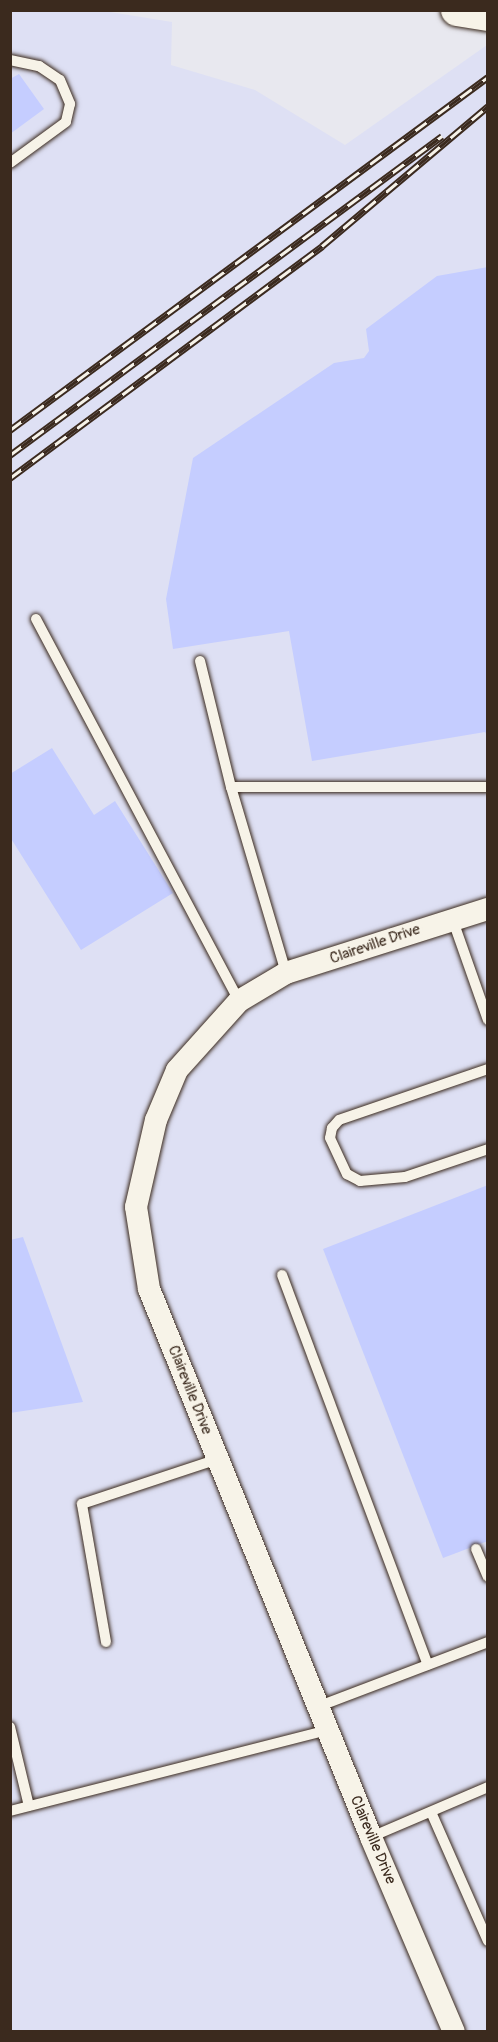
<!DOCTYPE html>
<html>
<head>
<meta charset="utf-8">
<style>
	body { margin:0 }
	#map { position:relative; width:498px; height:2042px; overflow:hidden; background:#e8e8ef; font-family:Pangolin,sans-serif }
	div>[style] { position:absolute }
	.built>* { inset:0; background:#dee0f4 }
	.building>* { inset:0; background:#c5cdff }
	.roads { filter:drop-shadow(0 0 2px #3b2a1e) drop-shadow(0 0 2px #3b2a1e) }
	.service>* { height:10px; margin:-5px; padding:0 5px; transform-origin:5px; border-radius:5px; background:#f7f3e8 }
	.minor>* { height:22px; margin:-11px; padding:0 11px; transform-origin:11px; border-radius:11px; background:#f7f3e8 }
	.secondary>* { height:32px; margin:-16px; padding:0 16px; transform-origin:16px; border-radius:16px; background:#f7f3e8 }
	.rail>* { height:7px; margin-top:-3.5px; transform-origin:0; background:repeating-linear-gradient(90deg,#f7f3e8 0 14px,#3b2a1e 0 28px); box-sizing:border-box; border-block:2px solid #3b2a1e }
	span { translate:-50% -50%; white-space:nowrap; text-align:center; line-height:1.15; -webkit-text-stroke:5px #f7f3e8; paint-order:stroke }
	.street-label { font-size:15px; color:#3b2a1e }
	.frame { position:absolute; inset:0; border:12px solid #3b2a1e; pointer-events:none }
</style>
</head>
<body>
<div id="map">
	<div class="built">
		<i style="clip-path:polygon(11px 11px,104px 11px,172px 22px,171px 65px,255px 90px,345px 145px,487px 45px,487px 2031px,11px 2032px)"></i>
	</div>
	<div class="building">
		<i style="clip-path:polygon(19px 74px,44px 109px,10px 134px,10px 79px)"></i>
		<i style="clip-path:polygon(488px 267px,488px 737px,485px 732px,312px 761px,289px 631px,173px 649px,166px 599px,193px 458px,334px 363px,364px 358px,369px 351px,366px 329px,437px 276px)"></i>
		<i style="clip-path:polygon(52px 748px,94px 815px,115px 801px,173px 893px,81px 950px,10px 837px,10px 774px)"></i>
		<i style="clip-path:polygon(488px 1185px,488px 1541px,443px 1558px,323px 1249px)"></i>
		<i style="clip-path:polygon(23px 1237px,83px 1402px,10px 1413px,10px 1240px)"></i>
	</div>
	<div class="roads">
		<div class="service">
			<i style="left:10px;top:60px;width:30px;rotate:12deg"></i>
			<i style="left:39px;top:66px;width:25px;rotate:34deg"></i>
			<i style="left:60px;top:80px;width:26px;rotate:67deg"></i>
			<i style="left:70px;top:104px;width:18px;rotate:103deg"></i>
			<i style="left:66px;top:122px;width:69px;rotate:143.8deg"></i>
			<i style="left:36px;top:619px;width:433px;rotate:62deg"></i>
			<i style="left:200px;top:661px;width:130px;rotate:76.2deg"></i>
			<i style="left:231px;top:787px;width:194px;rotate:73.5deg"></i>
			<i style="left:231px;top:787px;width:257px"></i>
			<i style="left:452px;top:918px;width:108px;rotate:70.6deg"></i>
			<i style="left:488px;top:1069px;width:157px;rotate:161.1deg"></i>
			<i style="left:339px;top:1120px;width:11px;rotate:131deg"></i>
			<i style="left:332px;top:1128px;width:10px;rotate:101deg"></i>
			<i style="left:330px;top:1138px;width:40px;rotate:65deg"></i>
			<i style="left:347px;top:1174px;width:15px;rotate:28deg"></i>
			<i style="left:360px;top:1181px;width:45px;rotate:-5.1deg"></i>
			<i style="left:405px;top:1177px;width:88px;rotate:-18.6deg"></i>
			<i style="left:282px;top:1275px;width:416px;rotate:69.5deg"></i>
			<i style="left:476px;top:1549px;width:30px;rotate:67deg"></i>
			<i style="left:106px;top:1642px;width:140px;rotate:-99.9deg"></i>
			<i style="left:82px;top:1504px;width:143px;rotate:-18.3deg"></i>
			<i style="left:317px;top:1707px;width:183px;rotate:-20.8deg"></i>
			<i style="left:10px;top:1727px;width:81px;rotate:76.5deg"></i>
			<i style="left:10px;top:1811px;width:327px;rotate:-14.3deg"></i>
			<i style="left:431px;top:1812px;width:141px;rotate:66.2deg"></i>
			<i style="left:371px;top:1837px;width:127px;rotate:-23.1deg"></i>
		</div>
		<div class="minor">
			<i style="left:454px;top:2032px;width:212px;rotate:-113.1deg"></i>
			<i style="left:371px;top:1837px;width:591px;rotate:-112.05deg"></i>
			<i style="left:149px;top:1289px;width:83px;rotate:-99deg"></i>
			<i style="left:136px;top:1207px;width:89px;rotate:-77.1deg"></i>
			<i style="left:156px;top:1120px;width:54px;rotate:-67.2deg"></i>
			<i style="left:177px;top:1070px;width:93px;rotate:-48.1deg"></i>
			<i style="left:239px;top:1001px;width:55px;rotate:-30.8deg"></i>
			<i style="left:286px;top:973px;width:212px;rotate:-17.6deg"></i>
		</div>
		<div class="secondary">
			<i style="left:457px;top:10px;width:31px;rotate:9deg"></i>
		</div>
	</div>
	<div class="rail">
		<i style="left:10px;top:430px;width:594px;rotate:-36.45deg"></i>
		<i style="left:10px;top:455px;width:537px;rotate:-36.44deg"></i>
		<i style="left:10px;top:478px;width:389px;rotate:-36.6deg"></i>
		<i style="left:322px;top:246px;width:217px;rotate:-40.1deg"></i>
	</div>
	<div class="street-label">
		<span style="left:375px;top:944px;rotate:-19deg">Claireville Drive</span>
		<span style="left:190px;top:1390px;rotate:68deg">Claireville Drive</span>
		<span style="left:373px;top:1840px;rotate:67deg">Claireville Drive</span>
	</div>
	<div class="frame"></div>
</div>
</body>
</html>
